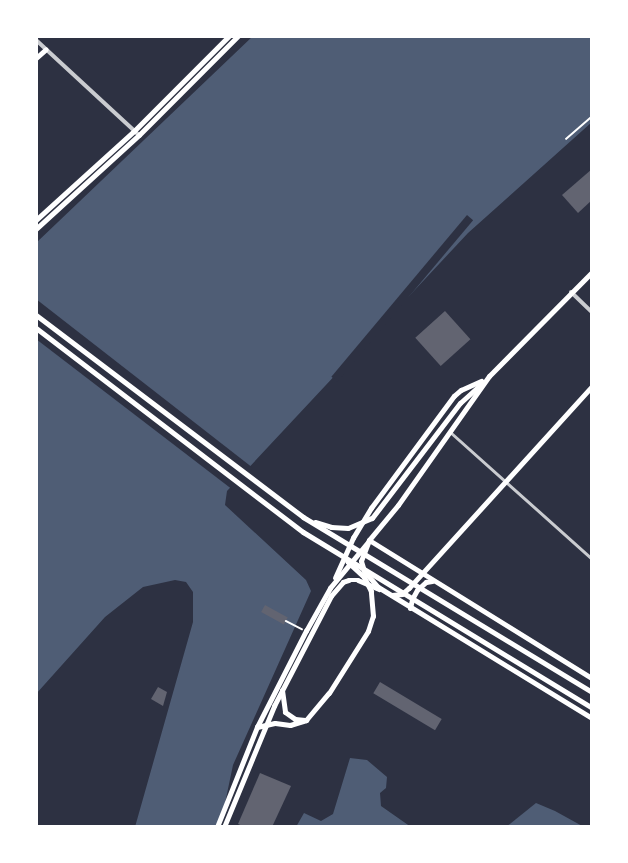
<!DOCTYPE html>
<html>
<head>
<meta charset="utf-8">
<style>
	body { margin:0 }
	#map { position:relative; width:628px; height:863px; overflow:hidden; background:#2d3142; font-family:"Exo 2",sans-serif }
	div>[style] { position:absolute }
	.water>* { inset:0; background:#4f5d75 }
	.pier>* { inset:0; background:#2d3142; transform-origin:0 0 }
	.building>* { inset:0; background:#626471; transform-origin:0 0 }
	.path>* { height:1.5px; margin:-0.75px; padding:0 0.75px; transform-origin:0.75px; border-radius:0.75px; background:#fff }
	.minor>* { height:3px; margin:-1.5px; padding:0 1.5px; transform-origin:1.5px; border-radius:1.5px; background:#caccd0 }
	.tertiary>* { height:4px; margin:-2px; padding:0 2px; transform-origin:2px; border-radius:2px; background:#caccd0 }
	.secondary>* { height:4.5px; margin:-2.25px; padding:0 2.25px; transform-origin:2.25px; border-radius:2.25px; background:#fff }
	.primary>* { height:5px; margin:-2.5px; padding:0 2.5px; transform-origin:2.5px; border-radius:2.5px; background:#fff }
	.trunk>* { height:5px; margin:-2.5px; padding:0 2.5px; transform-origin:2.5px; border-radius:2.5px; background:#fff }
	span { translate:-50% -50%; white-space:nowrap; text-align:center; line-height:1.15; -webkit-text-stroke:4.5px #fff; paint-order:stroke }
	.frame { position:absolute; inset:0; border:38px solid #fff; pointer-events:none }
</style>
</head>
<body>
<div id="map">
	<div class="water">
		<i style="clip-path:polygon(253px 36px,592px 36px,592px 122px,468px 233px,227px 491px,225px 505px,306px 580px,311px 591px,233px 765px,220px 827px,135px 827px,193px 622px,193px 592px,186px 582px,175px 580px,143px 587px,105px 617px,36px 694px,36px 243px)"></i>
		<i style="clip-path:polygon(350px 758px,367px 760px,387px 777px,386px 788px,380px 793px,381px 806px,411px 827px,296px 827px,304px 813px,321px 821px,333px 814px)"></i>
		<i style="clip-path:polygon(536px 803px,555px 811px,584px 827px,506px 827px)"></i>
	</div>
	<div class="pier">
		<i style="left:467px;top:215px;width:8px;height:211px;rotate:40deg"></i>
		<i style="clip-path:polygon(36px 299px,253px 468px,233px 490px,36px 339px)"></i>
	</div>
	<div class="building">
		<i style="clip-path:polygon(592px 169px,592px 200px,578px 213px,562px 195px)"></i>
		<i style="left:445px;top:311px;width:38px;height:40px;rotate:48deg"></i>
		<i style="left:265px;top:605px;width:26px;height:8px;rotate:29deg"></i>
		<i style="left:380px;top:682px;width:72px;height:13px;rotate:31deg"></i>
		<i style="clip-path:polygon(158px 687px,167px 692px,163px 706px,151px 699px)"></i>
		<i style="clip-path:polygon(260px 773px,291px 786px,272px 827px,245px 827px,238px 824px)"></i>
	</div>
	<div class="path">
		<i style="left:566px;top:139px;width:35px;rotate:-41deg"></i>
		<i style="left:286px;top:621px;width:18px;rotate:27deg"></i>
	</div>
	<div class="minor">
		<i style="left:450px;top:432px;width:191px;rotate:41.8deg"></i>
	</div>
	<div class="tertiary">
		<i style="left:36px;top:40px;width:140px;rotate:42.7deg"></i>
		<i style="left:571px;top:292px;width:29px;rotate:44deg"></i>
	</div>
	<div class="secondary">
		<i style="left:36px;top:220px;width:132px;rotate:-42.2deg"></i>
		<i style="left:134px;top:131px;width:134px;rotate:-45deg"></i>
		<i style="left:36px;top:229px;width:139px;rotate:-42.4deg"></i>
		<i style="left:139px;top:135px;width:140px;rotate:-45deg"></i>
		<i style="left:335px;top:578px;width:44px;rotate:-65.8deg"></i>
		<i style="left:353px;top:538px;width:35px;rotate:-59deg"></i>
		<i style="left:371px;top:508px;width:139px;rotate:-53.5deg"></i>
		<i style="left:454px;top:396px;width:9px;rotate:-41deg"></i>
		<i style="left:461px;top:390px;width:22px;rotate:-24deg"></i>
		<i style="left:392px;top:595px;width:10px;rotate:-6deg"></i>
		<i style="left:402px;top:594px;width:9px;rotate:-41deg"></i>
		<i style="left:409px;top:588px;width:273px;rotate:-47.8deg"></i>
		<i style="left:217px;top:827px;width:108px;rotate:-68.2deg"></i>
		<i style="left:257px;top:727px;width:108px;rotate:-63deg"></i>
		<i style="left:306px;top:631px;width:49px;rotate:-60.8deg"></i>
		<i style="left:330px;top:588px;width:60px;rotate:-50.4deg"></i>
		<i style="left:224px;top:827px;width:131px;rotate:-67.5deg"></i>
		<i style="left:274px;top:706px;width:124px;rotate:-62.6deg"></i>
		<i style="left:331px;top:596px;width:18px;rotate:-49deg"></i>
		<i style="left:343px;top:582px;width:6px;rotate:-18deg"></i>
		<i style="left:349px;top:580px;width:9px"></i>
		<i style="left:358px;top:580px;width:23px;rotate:23deg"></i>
	</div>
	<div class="primary">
		<i style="left:592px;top:272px;width:146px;rotate:134.7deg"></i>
		<i style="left:489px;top:376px;width:158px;rotate:125.2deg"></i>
		<i style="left:398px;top:505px;width:45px;rotate:129.6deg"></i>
		<i style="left:369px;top:540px;width:22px;rotate:111deg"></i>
		<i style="left:361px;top:561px;width:10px;rotate:73deg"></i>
		<i style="left:364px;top:571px;width:21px;rotate:49deg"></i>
		<i style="left:378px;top:587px;width:251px;rotate:31.5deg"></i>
		<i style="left:315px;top:522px;width:17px;rotate:17deg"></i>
		<i style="left:331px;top:527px;width:17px;rotate:3deg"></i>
		<i style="left:348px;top:528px;width:26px;rotate:-23deg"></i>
		<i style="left:372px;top:518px;width:145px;rotate:-52.6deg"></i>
		<i style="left:460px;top:403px;width:31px;rotate:-42deg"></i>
		<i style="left:369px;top:540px;width:262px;rotate:31.8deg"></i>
		<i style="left:410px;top:608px;width:9px;rotate:-77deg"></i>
		<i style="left:412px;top:599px;width:10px;rotate:-61deg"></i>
		<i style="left:417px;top:590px;width:12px;rotate:-42deg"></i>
		<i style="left:426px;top:582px;width:6px;rotate:-9deg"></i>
		<i style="left:282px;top:690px;width:22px;rotate:82deg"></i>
		<i style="left:285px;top:712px;width:12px;rotate:35deg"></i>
		<i style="left:295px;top:719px;width:10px;rotate:6deg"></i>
		<i style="left:257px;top:727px;width:18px;rotate:-13deg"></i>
		<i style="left:275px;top:723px;width:15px;rotate:8deg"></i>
		<i style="left:290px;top:725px;width:17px;rotate:-17deg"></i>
		<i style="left:306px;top:720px;width:35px;rotate:-50deg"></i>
		<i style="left:329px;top:693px;width:73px;rotate:-57.8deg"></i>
		<i style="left:368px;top:631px;width:16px;rotate:-72deg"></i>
		<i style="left:373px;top:616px;width:25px;rotate:-95deg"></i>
		<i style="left:371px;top:591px;width:16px;rotate:-117deg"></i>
		<i style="left:364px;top:577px;width:23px;rotate:-137deg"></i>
	</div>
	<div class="trunk">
		<i style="left:36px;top:58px;width:13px;rotate:-42deg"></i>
		<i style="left:36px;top:315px;width:335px;rotate:37.1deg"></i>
		<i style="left:303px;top:517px;width:338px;rotate:31.2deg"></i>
		<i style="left:36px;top:328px;width:336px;rotate:37.4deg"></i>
		<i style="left:303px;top:532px;width:338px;rotate:31.3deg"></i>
	</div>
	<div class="frame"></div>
</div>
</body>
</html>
